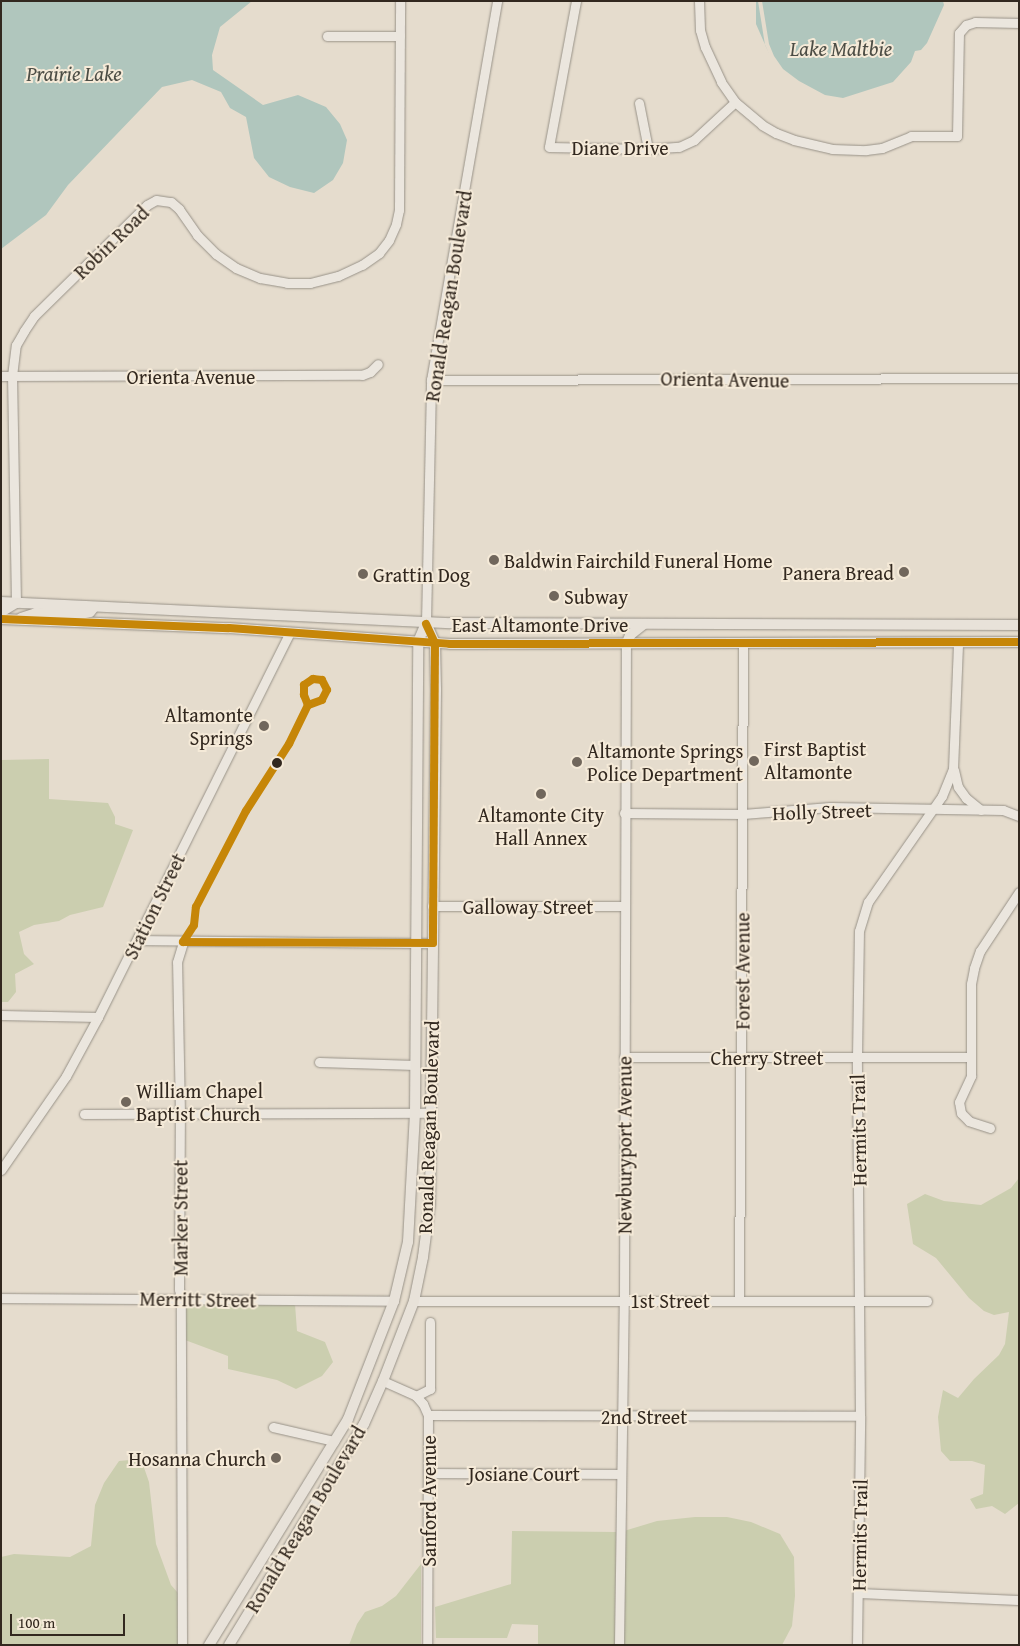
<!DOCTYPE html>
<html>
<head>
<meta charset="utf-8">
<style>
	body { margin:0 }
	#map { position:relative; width:1020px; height:1646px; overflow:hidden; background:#e5dccd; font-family:"Gentium Book Plus",serif }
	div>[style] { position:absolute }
	.green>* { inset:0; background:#cbceaf }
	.water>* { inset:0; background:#b0c6bd }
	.roads { filter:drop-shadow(0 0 1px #989288) drop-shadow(0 0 1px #989288) }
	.minor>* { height:9px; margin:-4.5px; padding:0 4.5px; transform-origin:4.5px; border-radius:4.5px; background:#ebe6de }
	.major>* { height:10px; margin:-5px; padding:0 5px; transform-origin:5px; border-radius:5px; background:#e8e2d9 }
	.bus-1>* { height:8px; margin:-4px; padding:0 4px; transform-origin:4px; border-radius:4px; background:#c68608 }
	.dots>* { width:14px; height:14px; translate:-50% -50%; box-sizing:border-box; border:2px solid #f5ead8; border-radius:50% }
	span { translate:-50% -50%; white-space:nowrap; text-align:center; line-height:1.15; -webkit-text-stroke:4px #f5ead8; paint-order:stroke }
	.street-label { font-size:20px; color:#32281f }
	.poi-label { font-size:20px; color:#32281f }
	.left { translate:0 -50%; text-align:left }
	.right { translate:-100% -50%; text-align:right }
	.water-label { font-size:21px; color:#4c4d45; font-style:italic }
	.frame { position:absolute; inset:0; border:2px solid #32281f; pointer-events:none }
	.scale { position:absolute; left:10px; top:1614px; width:115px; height:22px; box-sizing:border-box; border:2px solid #32281f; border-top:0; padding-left:6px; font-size:15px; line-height:18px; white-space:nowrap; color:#32281f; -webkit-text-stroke:4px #f5ead8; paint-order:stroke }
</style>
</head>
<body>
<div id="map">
	<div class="green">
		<i style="clip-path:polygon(49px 759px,49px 799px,108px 803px,115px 817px,115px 824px,133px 830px,103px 907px,70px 915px,59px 921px,34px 925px,19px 932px,24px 954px,34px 964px,15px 974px,16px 992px,8px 1002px,1px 1002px,1px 760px)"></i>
		<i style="clip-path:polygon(1019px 1178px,1019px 1503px,1005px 1514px,992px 1506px,976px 1509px,970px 1499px,983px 1494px,985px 1465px,972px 1461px,950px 1461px,941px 1451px,938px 1417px,943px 1390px,958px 1398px,974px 1379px,999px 1355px,1005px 1344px,1009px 1312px,994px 1315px,984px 1311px,969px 1298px,936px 1258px,913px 1244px,907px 1204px,925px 1194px,944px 1201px,981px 1205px,1011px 1188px)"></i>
		<i style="clip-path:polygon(189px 1303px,295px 1304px,297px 1331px,325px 1342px,333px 1362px,322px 1376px,296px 1389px,277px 1380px,228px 1369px,228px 1356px,185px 1340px,185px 1309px)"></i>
		<i style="clip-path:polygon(141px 1459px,149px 1482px,156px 1544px,171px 1585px,178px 1593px,178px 1645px,1px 1645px,1px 1557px,14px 1554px,70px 1557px,91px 1546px,95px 1505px,104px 1483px,119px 1461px)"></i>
		<i style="clip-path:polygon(695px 1517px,727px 1517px,751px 1522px,780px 1534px,794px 1557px,795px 1596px,792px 1626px,782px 1645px,623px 1645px,624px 1531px,657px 1521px)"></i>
		<i style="clip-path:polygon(512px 1531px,616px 1532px,615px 1645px,538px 1645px,538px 1625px,512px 1624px,507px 1638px,436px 1638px,435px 1607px,511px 1584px)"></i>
		<i style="clip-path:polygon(421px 1564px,421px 1645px,349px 1645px,357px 1624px,365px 1612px,382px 1606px,396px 1596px)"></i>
	</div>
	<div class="water">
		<i style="clip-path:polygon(1px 1px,252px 1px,220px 27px,212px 55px,213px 70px,263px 105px,298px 95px,326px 107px,340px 124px,347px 140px,343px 163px,333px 180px,314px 193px,290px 187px,269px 177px,254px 158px,246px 117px,230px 108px,221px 92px,192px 80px,162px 87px,68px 185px,46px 215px,1px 249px)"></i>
		<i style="clip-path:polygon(756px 1px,758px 1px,765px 45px,770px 56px,756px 24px)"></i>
		<i style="clip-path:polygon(762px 1px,943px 1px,944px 5px,927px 43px,921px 50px,915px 51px,911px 62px,893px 82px,843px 98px,825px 95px,799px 81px,783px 69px,774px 56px,769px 44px)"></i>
	</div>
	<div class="roads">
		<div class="minor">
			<i style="left:576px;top:1px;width:148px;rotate:100.5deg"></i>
			<i style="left:549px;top:147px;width:99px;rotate:1.2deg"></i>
			<i style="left:648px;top:149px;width:31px;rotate:-4deg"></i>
			<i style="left:679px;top:147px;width:17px;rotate:-25deg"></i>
			<i style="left:694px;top:140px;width:56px;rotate:-42.8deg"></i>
			<i style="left:699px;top:1px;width:29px;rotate:88deg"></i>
			<i style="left:700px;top:30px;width:18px;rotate:74deg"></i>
			<i style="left:705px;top:47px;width:38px;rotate:65deg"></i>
			<i style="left:721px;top:82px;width:24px;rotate:55deg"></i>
			<i style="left:735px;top:102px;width:35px;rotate:40deg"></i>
			<i style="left:762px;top:125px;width:16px;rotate:30deg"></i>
			<i style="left:776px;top:133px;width:19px;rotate:21deg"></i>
			<i style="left:794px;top:140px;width:39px;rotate:13deg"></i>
			<i style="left:832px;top:149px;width:34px;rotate:2deg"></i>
			<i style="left:866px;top:150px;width:16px;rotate:-7deg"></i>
			<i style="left:882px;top:148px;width:31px;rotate:-22deg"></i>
			<i style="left:911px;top:136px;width:46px"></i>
			<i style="left:957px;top:136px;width:103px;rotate:-88.9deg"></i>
			<i style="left:959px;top:33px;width:11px;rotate:-49deg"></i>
			<i style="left:966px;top:25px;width:9px;rotate:-18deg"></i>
			<i style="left:975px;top:22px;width:44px;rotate:1.3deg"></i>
			<i style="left:327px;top:36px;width:73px"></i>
			<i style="left:639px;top:103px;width:47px;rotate:78.9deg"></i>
			<i style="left:1px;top:376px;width:361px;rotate:-0.2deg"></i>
			<i style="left:362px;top:375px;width:9px;rotate:-21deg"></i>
			<i style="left:370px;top:372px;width:11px;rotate:-45deg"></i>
			<i style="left:431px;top:380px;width:588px;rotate:-0.19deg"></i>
			<i style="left:16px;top:603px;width:227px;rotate:-91deg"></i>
			<i style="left:12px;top:376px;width:31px;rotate:-83deg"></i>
			<i style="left:16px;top:345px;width:16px;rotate:-60deg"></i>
			<i style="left:24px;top:331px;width:18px;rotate:-56deg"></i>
			<i style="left:34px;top:316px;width:158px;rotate:-44.5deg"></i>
			<i style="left:147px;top:205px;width:10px;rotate:-29deg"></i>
			<i style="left:156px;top:200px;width:15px;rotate:8deg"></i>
			<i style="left:171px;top:202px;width:11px;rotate:41deg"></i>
			<i style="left:179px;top:209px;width:32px;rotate:55deg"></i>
			<i style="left:197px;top:235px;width:27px;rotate:45deg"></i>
			<i style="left:216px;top:254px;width:24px;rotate:35deg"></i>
			<i style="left:236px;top:268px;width:26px;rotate:23deg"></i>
			<i style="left:260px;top:278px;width:27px;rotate:10deg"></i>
			<i style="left:287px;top:283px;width:23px"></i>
			<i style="left:310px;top:283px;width:29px;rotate:-14deg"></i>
			<i style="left:338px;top:276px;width:26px;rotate:-25deg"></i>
			<i style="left:362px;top:265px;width:21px;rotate:-35deg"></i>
			<i style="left:379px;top:253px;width:16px;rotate:-52deg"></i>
			<i style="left:389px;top:240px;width:17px;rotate:-66deg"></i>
			<i style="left:396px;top:224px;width:14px;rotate:-78deg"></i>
			<i style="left:399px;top:210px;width:209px;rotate:-89.7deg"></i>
			<i style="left:426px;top:623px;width:243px;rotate:-88.8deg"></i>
			<i style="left:431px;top:380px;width:385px;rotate:-80.1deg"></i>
			<i style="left:954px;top:770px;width:17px;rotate:77deg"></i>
			<i style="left:958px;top:787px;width:14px;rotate:54deg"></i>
			<i style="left:966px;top:798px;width:19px;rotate:39deg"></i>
			<i style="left:624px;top:813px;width:119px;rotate:0.5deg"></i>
			<i style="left:743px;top:814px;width:87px;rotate:-4.6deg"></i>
			<i style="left:830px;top:807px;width:173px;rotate:1deg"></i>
			<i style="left:1003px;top:810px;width:17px;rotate:21deg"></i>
			<i style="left:432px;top:906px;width:192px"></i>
			<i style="left:138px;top:940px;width:295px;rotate:0.6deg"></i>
			<i style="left:1px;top:1015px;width:97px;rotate:1.2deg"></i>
			<i style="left:624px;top:1057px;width:346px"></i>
			<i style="left:319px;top:1062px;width:96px;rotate:1.8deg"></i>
			<i style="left:84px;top:1114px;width:347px;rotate:-0.2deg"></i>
			<i style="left:990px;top:1128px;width:22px;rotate:-162deg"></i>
			<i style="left:969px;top:1121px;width:11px;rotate:-135deg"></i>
			<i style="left:961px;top:1113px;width:11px;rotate:-100deg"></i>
			<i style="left:959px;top:1102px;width:29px;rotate:-65deg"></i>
			<i style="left:971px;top:1076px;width:92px;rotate:-90deg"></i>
			<i style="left:971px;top:984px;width:16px;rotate:-79deg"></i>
			<i style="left:974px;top:968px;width:18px;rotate:-71deg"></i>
			<i style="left:980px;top:951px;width:71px;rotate:-56.5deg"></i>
			<i style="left:1px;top:1170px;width:114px;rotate:-55.3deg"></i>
			<i style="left:66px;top:1076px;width:67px;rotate:-61.5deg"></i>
			<i style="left:98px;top:1017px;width:430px;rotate:-63.5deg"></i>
			<i style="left:1px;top:1298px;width:393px;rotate:0.4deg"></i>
			<i style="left:739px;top:1300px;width:658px;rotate:-89.65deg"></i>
			<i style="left:414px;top:1301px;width:513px"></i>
			<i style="left:383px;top:1381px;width:36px;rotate:24deg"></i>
			<i style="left:416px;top:1396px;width:11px;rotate:49deg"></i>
			<i style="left:423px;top:1404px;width:12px;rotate:66deg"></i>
			<i style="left:428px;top:1415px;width:230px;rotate:90.2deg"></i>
			<i style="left:416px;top:1396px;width:16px;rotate:-27deg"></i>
			<i style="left:430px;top:1389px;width:67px;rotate:-90deg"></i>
			<i style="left:428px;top:1415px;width:432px;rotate:0.1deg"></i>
			<i style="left:273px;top:1427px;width:63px;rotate:12.9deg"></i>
			<i style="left:428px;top:1473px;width:193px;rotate:0.3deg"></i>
			<i style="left:858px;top:1593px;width:161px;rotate:2.5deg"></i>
			<i style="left:182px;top:1645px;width:347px;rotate:-90.2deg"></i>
			<i style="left:181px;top:1298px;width:9px;rotate:-103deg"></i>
			<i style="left:179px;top:1289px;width:175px;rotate:-89.7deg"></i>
			<i style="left:180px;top:1114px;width:152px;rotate:-91.1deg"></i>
			<i style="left:177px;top:962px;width:21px;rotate:-73deg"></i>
			<i style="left:619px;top:1645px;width:345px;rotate:-89.2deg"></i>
			<i style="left:624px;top:1300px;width:655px;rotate:-89.83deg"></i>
			<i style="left:857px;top:1645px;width:229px;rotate:-89.2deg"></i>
			<i style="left:860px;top:1416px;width:359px;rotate:-90.5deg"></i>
			<i style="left:857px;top:1057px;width:126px;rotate:-89.1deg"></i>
			<i style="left:859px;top:931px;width:30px;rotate:-73deg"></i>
			<i style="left:868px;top:902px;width:129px;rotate:-55.1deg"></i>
			<i style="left:942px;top:796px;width:29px;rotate:-68deg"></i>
			<i style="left:953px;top:769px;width:127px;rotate:-87.7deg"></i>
		</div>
		<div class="major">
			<i style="left:1px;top:602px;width:450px;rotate:2.7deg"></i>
			<i style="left:451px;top:623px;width:568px;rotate:0.2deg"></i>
			<i style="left:1px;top:612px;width:17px;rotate:-31deg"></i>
			<i style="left:21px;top:618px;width:16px;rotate:-18deg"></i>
			<i style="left:36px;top:613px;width:45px;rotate:1.3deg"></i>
			<i style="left:81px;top:614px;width:9px;rotate:-13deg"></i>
			<i style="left:90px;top:612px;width:6px;rotate:-51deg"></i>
			<i style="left:1px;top:619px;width:228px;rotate:2.3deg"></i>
			<i style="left:229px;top:628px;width:222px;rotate:4.1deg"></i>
			<i style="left:450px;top:644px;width:569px;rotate:-0.2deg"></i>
			<i style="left:626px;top:645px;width:11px;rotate:-68deg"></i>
			<i style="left:630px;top:635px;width:18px;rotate:-38deg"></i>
			<i style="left:209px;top:1645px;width:265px;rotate:-58.4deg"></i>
			<i style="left:348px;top:1419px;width:127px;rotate:-68.7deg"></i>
			<i style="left:394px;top:1301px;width:61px;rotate:-76.7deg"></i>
			<i style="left:408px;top:1242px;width:128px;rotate:-86.9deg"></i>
			<i style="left:415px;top:1114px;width:472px;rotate:-89.6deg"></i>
			<i style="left:418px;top:642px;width:21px;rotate:-67deg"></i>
			<i style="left:229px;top:1645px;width:259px;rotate:-58.6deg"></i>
			<i style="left:364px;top:1424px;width:47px;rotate:-66.2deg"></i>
			<i style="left:383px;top:1381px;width:86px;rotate:-68.8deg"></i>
			<i style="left:414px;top:1301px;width:45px;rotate:-78.4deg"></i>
			<i style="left:423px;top:1257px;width:53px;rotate:-82.5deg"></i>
			<i style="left:430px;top:1204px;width:515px;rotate:-89.33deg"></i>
			<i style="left:436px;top:689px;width:46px;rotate:-91.2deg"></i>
			<i style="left:435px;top:643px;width:22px;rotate:-114deg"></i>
		</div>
	</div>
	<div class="bus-1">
		<i style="left:1px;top:619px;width:228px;rotate:2.3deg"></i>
		<i style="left:229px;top:628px;width:222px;rotate:4.1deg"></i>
		<i style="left:450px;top:644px;width:569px;rotate:-0.2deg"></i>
		<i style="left:426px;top:624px;width:21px;rotate:65deg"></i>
		<i style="left:435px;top:643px;width:300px;rotate:90.4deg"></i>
		<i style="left:313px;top:679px;width:9px;rotate:6deg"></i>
		<i style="left:322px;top:680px;width:11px;rotate:63deg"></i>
		<i style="left:327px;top:690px;width:11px;rotate:117deg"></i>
		<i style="left:322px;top:700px;width:15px;rotate:160deg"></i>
		<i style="left:308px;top:705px;width:11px;rotate:-112deg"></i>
		<i style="left:304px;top:695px;width:10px;rotate:-90deg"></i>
		<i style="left:304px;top:685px;width:11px;rotate:-34deg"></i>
		<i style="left:183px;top:942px;width:20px;rotate:-57deg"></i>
		<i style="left:194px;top:925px;width:18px;rotate:-84deg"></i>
		<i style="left:196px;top:907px;width:108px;rotate:-62.5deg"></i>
		<i style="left:246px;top:811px;width:80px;rotate:-57.3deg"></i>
		<i style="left:289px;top:744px;width:43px;rotate:-64deg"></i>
		<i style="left:183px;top:942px;width:250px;rotate:0.2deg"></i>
	</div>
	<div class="dots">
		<i style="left:494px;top:560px;background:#71675c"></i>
		<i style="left:904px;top:572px;background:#71675c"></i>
		<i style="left:363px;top:574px;background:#71675c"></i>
		<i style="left:554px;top:596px;background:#71675c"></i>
		<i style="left:264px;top:726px;background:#71675c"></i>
		<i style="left:754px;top:761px;background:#71675c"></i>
		<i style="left:577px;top:762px;background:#71675c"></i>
		<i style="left:277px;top:763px;background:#32281f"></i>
		<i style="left:541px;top:794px;background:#71675c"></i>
		<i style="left:126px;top:1102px;background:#71675c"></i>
		<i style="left:276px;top:1458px;background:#71675c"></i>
	</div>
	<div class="street-label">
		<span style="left:620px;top:147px">Diane Drive</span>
		<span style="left:111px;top:242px;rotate:-44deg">Robin Road</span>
		<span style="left:448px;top:296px;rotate:-81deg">Ronald Reagan Boulevard</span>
		<span style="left:191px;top:376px">Orienta Avenue</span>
		<span style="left:725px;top:379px;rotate:1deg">Orienta Avenue</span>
		<span style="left:540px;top:624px">East Altamonte Drive</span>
		<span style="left:822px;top:811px;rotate:-2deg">Holly Street</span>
		<span style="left:154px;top:906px;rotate:-64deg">Station Street</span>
		<span style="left:528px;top:906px">Galloway Street</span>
		<span style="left:742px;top:971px;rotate:-90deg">Forest Avenue</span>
		<span style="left:767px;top:1057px">Cherry Street</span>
		<span style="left:428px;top:1127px;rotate:-88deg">Ronald Reagan Boulevard</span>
		<span style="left:858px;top:1130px;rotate:-91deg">Hermits Trail</span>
		<span style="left:624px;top:1145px;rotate:-90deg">Newburyport Avenue</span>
		<span style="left:180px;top:1218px;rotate:-90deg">Marker Street</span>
		<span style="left:198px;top:1299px;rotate:1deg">Merritt Street</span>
		<span style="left:670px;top:1300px">1st Street</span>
		<span style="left:644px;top:1416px">2nd Street</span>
		<span style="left:524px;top:1473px">Josiane Court</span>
		<span style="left:428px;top:1501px;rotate:-90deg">Sanford Avenue</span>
		<span style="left:305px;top:1519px;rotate:-59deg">Ronald Reagan Boulevard</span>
		<span style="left:859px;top:1535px;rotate:-89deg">Hermits Trail</span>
	</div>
	<div class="poi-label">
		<span class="left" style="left:504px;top:560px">Baldwin Fairchild Funeral Home</span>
		<span class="right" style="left:894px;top:572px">Panera Bread</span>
		<span class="left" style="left:373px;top:574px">Grattin Dog</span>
		<span class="left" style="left:564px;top:596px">Subway</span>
		<span class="right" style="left:253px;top:726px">Altamonte<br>Springs</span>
		<span class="left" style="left:764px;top:760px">First Baptist<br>Altamonte</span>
		<span class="left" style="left:587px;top:762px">Altamonte Springs<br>Police Department</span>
		<span style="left:541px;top:826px">Altamonte City<br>Hall Annex</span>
		<span class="left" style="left:136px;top:1102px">William Chapel<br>Baptist Church</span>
		<span class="right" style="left:266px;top:1458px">Hosanna Church</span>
	</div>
	<div class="water-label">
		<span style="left:841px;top:49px">Lake Maltbie</span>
		<span style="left:74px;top:74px">Prairie Lake</span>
	</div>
	<div class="frame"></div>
	<div class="scale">100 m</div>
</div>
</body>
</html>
